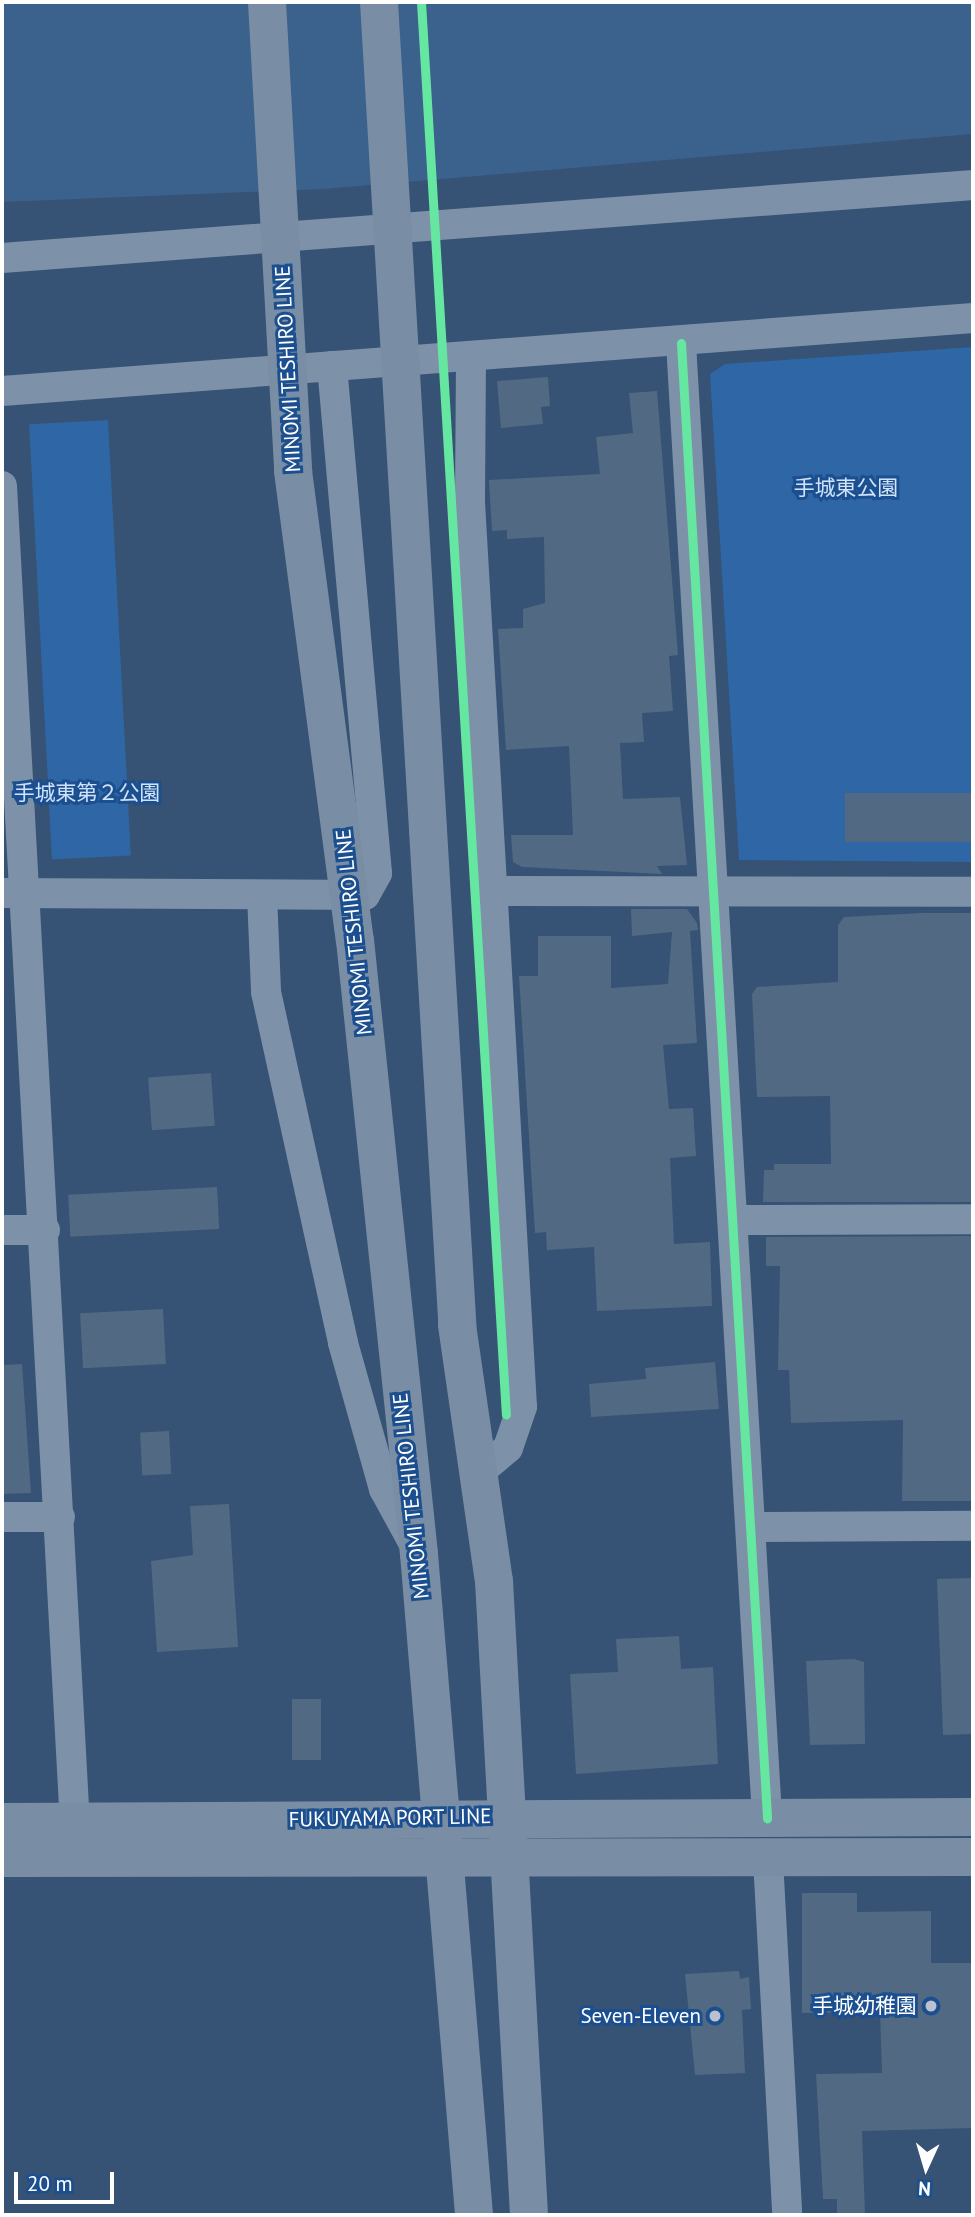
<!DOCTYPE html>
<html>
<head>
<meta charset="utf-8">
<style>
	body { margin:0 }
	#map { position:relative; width:975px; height:2217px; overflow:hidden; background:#365274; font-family:"PT Sans","Noto Sans JP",sans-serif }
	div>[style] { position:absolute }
	.green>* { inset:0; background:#2f66a5; transform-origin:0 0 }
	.water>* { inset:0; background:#3b618d }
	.building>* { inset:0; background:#526984; transform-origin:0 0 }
	.street>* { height:30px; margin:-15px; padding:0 15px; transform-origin:15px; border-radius:15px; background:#7d92a8 }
	.secondary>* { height:38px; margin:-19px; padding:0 19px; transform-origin:19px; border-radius:19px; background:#798da4 }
	.secondary-bridge>* { height:38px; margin:-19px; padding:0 19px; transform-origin:19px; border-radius:19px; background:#798da4 }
	.cycleway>* { height:9px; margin:-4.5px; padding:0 4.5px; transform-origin:4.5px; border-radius:4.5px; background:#66e7a1 }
	.dots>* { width:19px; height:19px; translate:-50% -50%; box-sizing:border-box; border:4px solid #1b4f8f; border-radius:50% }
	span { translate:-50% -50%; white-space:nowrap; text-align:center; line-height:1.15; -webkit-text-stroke:6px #1b4f8f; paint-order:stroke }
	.street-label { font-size:21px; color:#fff }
	.park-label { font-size:21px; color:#cfe3fa }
	.poi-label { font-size:21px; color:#fff }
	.right { translate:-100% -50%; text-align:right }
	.frame { position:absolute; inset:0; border:4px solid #fff; pointer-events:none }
	.north { position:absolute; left:891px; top:2133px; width:70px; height:70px; -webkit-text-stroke:5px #1b4f8f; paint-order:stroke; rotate:184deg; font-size:19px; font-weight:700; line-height:28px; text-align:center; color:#fff }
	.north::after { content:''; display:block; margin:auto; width:24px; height:32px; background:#fff; clip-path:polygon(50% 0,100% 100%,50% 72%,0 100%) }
	.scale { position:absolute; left:14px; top:2172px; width:100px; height:32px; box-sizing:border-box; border:4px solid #fff; border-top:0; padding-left:9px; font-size:21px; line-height:24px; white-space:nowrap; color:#fff; -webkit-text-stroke:5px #1b4f8f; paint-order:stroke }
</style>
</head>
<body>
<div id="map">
	<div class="green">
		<i style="clip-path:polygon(973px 347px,973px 862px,739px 860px,710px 374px,725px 364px)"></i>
		<i style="left:108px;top:420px;width:436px;height:79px;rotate:87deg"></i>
	</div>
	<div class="water">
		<i style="clip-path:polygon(2px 2px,973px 2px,973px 134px,324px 189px,2px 202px)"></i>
	</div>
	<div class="building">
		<i style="clip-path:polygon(548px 377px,550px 406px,541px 407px,543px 424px,501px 428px,497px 381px)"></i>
		<i style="clip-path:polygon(657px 391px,678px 655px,669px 656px,673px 711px,642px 713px,644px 742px,620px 743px,623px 799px,680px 797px,687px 865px,657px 866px,662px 874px,522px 867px,513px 862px,511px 835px,573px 835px,569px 746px,506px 750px,498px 629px,523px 628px,523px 609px,545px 603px,544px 537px,507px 539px,507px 530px,492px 531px,489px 480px,600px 474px,596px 437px,633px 433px,629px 393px)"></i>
		<i style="left:973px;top:793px;width:49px;height:128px;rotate:90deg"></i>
		<i style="clip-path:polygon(631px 909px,687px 909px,697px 923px,698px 930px,690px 931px,697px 1043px,663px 1045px,669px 1109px,693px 1108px,696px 1156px,670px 1158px,674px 1244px,710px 1242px,712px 1306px,597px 1311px,594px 1247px,547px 1250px,546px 1232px,535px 1233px,519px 976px,538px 976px,538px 936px,611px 936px,611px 988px,668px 984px,672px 932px,632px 936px)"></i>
		<i style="clip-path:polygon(923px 913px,973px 913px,973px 1202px,763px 1202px,764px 1170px,774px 1170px,774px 1164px,831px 1164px,830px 1096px,757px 1097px,752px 994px,757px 987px,838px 982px,838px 925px,844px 917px)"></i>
		<i style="left:211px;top:1073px;width:53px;height:63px;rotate:86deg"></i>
		<i style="left:217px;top:1187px;width:42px;height:149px;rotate:87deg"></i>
		<i style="clip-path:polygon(973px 1236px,973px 1501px,902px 1501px,903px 1420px,791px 1423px,789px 1370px,778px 1370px,780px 1266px,766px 1266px,766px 1237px)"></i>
		<i style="left:163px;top:1309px;width:55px;height:83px;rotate:87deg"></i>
		<i style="clip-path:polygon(715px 1362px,719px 1409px,591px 1417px,589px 1384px,646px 1379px,645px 1368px)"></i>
		<i style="clip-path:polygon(22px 1364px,31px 1493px,2px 1494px,2px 1365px)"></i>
		<i style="left:169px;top:1431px;width:43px;height:29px;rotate:87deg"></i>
		<i style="clip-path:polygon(229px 1504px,238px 1647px,157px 1652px,151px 1561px,193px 1555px,190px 1506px)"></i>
		<i style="clip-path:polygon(973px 1578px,973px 1734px,943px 1735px,937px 1579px)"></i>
		<i style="clip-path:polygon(679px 1636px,681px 1669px,713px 1667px,718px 1764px,576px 1774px,570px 1674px,618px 1672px,616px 1639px)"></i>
		<i style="clip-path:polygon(854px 1659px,864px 1662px,865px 1744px,810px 1745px,806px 1661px)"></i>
		<i style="left:292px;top:1699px;width:29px;height:61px"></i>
		<i style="clip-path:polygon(802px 1893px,857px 1893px,857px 1912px,931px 1911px,931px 1963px,973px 1963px,973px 2128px,862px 2131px,865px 2215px,837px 2215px,837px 2199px,823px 2199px,816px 2074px,882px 2073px,880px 2012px,802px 2013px)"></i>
		<i style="clip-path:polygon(739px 1971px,740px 1979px,749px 1977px,751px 2009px,742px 2010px,745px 2073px,695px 2075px,685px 1974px)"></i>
	</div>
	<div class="street">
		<i style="left:2px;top:258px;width:974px;rotate:-4.3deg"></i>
		<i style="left:681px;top:343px;width:1478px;rotate:86.66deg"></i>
		<i style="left:471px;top:357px;width:145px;rotate:90.4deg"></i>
		<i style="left:470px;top:502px;width:906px;rotate:86.71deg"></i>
		<i style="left:522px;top:1407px;width:43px;rotate:108.9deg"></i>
		<i style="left:508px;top:1448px;width:35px;rotate:140deg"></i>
		<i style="left:2px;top:391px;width:974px;rotate:-4.3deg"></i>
		<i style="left:2px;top:486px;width:1358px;rotate:86.88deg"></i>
		<i style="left:497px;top:891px;width:476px;rotate:0.1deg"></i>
		<i style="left:2px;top:893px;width:363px;rotate:0.3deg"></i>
		<i style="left:365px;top:895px;width:25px;rotate:-61deg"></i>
		<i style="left:377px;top:873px;width:509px;rotate:-95.07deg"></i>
		<i style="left:262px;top:895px;width:97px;rotate:87.6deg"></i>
		<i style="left:266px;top:992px;width:359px;rotate:77.6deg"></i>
		<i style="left:343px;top:1343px;width:152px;rotate:74.3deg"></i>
		<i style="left:384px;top:1489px;width:63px;rotate:61.4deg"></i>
		<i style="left:733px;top:1220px;width:240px;rotate:-0.2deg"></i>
		<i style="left:2px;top:1230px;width:43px"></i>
		<i style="left:2px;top:1517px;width:58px"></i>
		<i style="left:751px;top:1527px;width:222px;rotate:-0.3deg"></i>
		<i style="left:768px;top:1859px;width:357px;rotate:86.9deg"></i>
	</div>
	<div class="secondary">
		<i style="left:428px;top:830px;width:496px;rotate:86.6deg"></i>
		<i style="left:457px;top:1325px;width:259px;rotate:81.8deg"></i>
		<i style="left:494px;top:1581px;width:635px;rotate:86.84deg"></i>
		<i style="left:355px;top:940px;width:617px;rotate:84.05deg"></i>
		<i style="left:419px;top:1554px;width:663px;rotate:85.24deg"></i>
		<i style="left:2px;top:1822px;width:971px;rotate:-0.3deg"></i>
		<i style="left:2px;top:1858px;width:971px;rotate:-0.06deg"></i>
	</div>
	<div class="secondary-bridge">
		<i style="left:267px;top:2px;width:470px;rotate:86.8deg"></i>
		<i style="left:293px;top:471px;width:473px;rotate:82.5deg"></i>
		<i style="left:379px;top:2px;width:829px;rotate:86.61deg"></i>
	</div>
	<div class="cycleway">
		<i style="left:421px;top:2px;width:1415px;rotate:86.56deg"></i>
		<i style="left:681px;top:343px;width:1478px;rotate:86.66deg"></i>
	</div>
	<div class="dots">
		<i style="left:931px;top:2006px;background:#b9c2ce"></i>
		<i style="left:715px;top:2016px;background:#b9c2ce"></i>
	</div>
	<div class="street-label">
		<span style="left:288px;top:369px;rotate:-93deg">MINOMI TESHIRO LINE</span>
		<span style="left:354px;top:932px;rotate:-96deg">MINOMI TESHIRO LINE</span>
		<span style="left:411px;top:1496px;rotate:-96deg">MINOMI TESHIRO LINE</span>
		<span style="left:390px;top:1818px;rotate:-1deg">FUKUYAMA PORT LINE</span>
	</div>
	<div class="park-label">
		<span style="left:846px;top:488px">手城東公園</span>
		<span style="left:87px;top:793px">手城東第２公園</span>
	</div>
	<div class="poi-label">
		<span class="right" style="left:917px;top:2006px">手城幼稚園</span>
		<span class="right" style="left:701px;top:2016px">Seven-Eleven</span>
	</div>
	<div class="frame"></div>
	<div class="north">N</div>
	<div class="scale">20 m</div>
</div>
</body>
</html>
